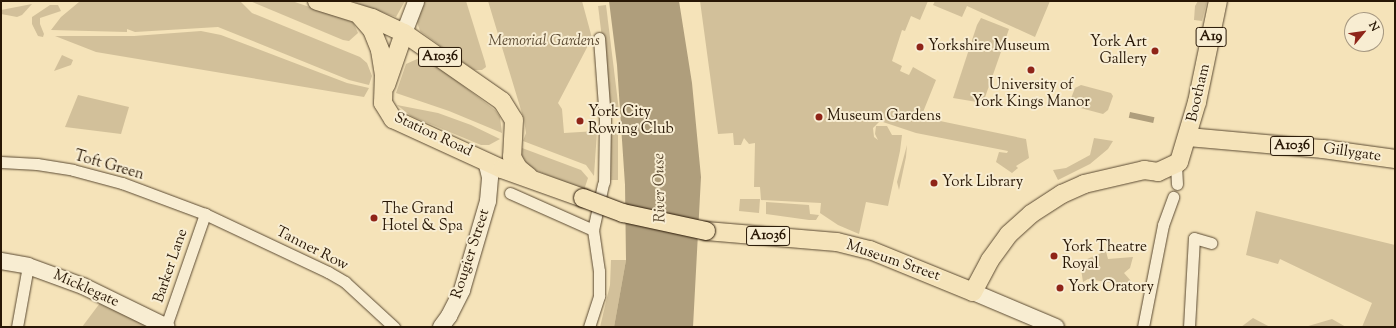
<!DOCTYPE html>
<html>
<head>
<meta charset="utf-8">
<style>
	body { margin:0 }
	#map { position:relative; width:1396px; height:328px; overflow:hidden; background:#f5e3b9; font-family:"Sorts Mill Goudy",serif }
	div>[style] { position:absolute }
	.green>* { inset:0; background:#d2c09a; transform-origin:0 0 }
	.water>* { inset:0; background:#af9e7c; transform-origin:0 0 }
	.roads { filter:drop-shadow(0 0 1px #5b4a32) drop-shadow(0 0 1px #5b4a32) }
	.street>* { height:11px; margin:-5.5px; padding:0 5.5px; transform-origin:5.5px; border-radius:5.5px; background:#f8edd2 }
	.secondary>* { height:16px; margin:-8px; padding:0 8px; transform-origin:8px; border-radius:8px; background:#f8edd2 }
	.primary>* { height:18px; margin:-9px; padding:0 9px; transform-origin:9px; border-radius:9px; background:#f5e3b9 }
	.bridges { filter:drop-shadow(0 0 1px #281705) drop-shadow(0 0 1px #281705) }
	.primary-bridge>* { height:18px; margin:-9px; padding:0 9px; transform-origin:9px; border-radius:9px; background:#f5e3b9 }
	.dots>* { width:11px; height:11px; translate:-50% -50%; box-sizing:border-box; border:2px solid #f8edd2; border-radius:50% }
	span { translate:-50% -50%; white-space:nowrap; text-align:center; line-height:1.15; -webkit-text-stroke:4px #f8edd2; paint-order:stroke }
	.shield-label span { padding:1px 3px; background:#f8edd2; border:1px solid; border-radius:3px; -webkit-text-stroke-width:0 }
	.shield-label { font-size:14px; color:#281705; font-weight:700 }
	.park-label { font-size:15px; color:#5b4a32; font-style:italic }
	.poi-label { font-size:15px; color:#281705 }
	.right { translate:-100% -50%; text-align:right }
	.left { translate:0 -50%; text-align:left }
	.street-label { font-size:15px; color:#281705 }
	.water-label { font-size:16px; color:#5e4d35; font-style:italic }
	.frame { position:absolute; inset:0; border:2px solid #281705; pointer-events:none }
	.north { position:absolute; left:1344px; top:12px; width:40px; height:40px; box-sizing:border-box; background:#f8edd2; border:1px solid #a59780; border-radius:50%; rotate:61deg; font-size:11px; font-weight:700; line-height:16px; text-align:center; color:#281705 }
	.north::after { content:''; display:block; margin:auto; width:14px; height:18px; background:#8f2418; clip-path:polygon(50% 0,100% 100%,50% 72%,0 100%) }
</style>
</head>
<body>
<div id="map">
	<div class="green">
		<i style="clip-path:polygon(103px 1px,240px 1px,252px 13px,360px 57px,367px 63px,372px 76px,369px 85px,349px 80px,218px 27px,135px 32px,127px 29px,127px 32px,51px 30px,61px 17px,79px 2px)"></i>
		<i style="clip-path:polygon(250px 1px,292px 1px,353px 22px,358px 33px,349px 41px,343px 40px)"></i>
		<i style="clip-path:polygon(351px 1px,405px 1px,396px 17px)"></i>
		<i style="clip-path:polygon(425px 1px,466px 1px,485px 62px,486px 67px,482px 70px,474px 70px,420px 31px,417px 22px)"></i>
		<i style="clip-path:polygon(488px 1px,582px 1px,592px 38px,558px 103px,562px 109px,564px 133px,597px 131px,594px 176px,586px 165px,523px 141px,526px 133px,524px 120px)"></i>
		<i style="clip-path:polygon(700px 1px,928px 1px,920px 20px,911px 16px,905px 31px,902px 30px,892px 61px,902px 66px,900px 71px,909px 75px,913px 67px,936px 80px,921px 117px,1026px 139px,1029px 158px,1016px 166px,1018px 168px,1012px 173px,996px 162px,999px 152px,1007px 153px,1008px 151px,916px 133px,880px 121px,873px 128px,874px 137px,878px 140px,875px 134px,876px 126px,887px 126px,892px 135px,902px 135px,900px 151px,888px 206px,866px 202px,859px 234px,838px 225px,820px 213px,821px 203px,761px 200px,760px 187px,754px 187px,755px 143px,749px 144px,744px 138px,741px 145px,734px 145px,733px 133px,718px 134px)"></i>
		<i style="clip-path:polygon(935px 1px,1050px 1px,1035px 37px,967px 6px,962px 17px,933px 5px)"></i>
		<i style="clip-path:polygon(1198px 1px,1207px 1px,1202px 21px,1194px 20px,1195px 6px)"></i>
		<i style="clip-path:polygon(32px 4px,22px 15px,17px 17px,1px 14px,1px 10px)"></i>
		<i style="clip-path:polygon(50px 5px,58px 5px,61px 11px,40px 18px,40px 24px,44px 34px,43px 37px,38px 36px,32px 24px,32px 17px)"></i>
		<i style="left:606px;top:5px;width:106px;height:8px;rotate:83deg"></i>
		<i style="clip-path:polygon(981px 18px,1009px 29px,983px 103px,953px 98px,977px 25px)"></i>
		<i style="clip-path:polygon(201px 31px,221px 35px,347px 83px,369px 88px,364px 97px,96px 52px,55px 36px,134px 36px)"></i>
		<i style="clip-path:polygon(62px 55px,73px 60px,71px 65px,54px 71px)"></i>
		<i style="clip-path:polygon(424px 56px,495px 110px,500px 117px,502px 133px,449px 111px,396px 93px,406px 64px)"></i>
		<i style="clip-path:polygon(1081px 85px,1111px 93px,1113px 96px,1108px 110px,1103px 114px,1073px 106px,1070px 101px,1075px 88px)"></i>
		<i style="clip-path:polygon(78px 95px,129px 107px,121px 134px,65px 127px)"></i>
		<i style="clip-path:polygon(397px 105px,438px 113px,471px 125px,500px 139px,489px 145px,481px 145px,411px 116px)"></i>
		<i style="left:611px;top:126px;width:7px;height:54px"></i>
		<i style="clip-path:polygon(1094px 138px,1113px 141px,1108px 149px,1090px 164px,1058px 180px,1053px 170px,1066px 168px,1090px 155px)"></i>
		<i style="clip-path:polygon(907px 145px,906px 157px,899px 190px,897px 182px)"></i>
		<i style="clip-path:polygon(522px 148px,581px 170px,588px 178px,584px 190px,530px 168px,522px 156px)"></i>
		<i style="clip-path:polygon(740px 199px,760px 199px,759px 213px,739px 211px)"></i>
		<i style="clip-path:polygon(766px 202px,809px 205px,810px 214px,819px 215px,816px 220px,809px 220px,766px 214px)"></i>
		<i style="clip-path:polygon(1256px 211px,1395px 245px,1395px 327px,1362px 327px,1372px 303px,1280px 259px,1278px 264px,1246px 255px)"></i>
		<i style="clip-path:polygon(1106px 251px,1108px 259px,1133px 257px,1130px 268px,1124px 273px,1131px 281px,1130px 286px,1088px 279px,1083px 282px,1081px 269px,1073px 265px)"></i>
		<i style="clip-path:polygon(611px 260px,626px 260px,614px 327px,600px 327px,610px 285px)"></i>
		<i style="clip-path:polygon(100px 303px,150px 327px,82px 327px)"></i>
		<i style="clip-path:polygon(1253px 318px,1270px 327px,1241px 327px)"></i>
		<i style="clip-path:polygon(1332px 319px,1346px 327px,1305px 327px)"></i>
	</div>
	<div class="water">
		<i style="clip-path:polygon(609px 1px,679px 1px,692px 83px,701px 177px,693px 327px,614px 327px,626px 260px,625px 185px,617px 65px)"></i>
		<i style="left:1130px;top:112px;width:25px;height:6px;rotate:12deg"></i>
	</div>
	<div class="roads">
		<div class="street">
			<i style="left:599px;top:38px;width:82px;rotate:85.8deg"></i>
			<i style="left:605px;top:120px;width:62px;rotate:90.9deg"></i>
			<i style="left:1px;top:162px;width:36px;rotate:3deg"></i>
			<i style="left:37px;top:164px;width:36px;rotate:9deg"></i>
			<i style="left:73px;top:170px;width:51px;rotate:14.9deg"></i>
			<i style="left:122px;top:183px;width:89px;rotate:20.5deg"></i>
			<i style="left:205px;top:214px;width:136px;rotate:25.2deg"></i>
			<i style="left:328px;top:272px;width:20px;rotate:30deg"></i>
			<i style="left:345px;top:282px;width:67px;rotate:42.6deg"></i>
			<i style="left:1176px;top:165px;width:19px;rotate:87deg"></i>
			<i style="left:510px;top:193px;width:91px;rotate:24deg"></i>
			<i style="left:166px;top:326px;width:119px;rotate:-70.8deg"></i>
			<i style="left:17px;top:327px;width:62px;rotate:-79.8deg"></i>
			<i style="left:589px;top:327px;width:33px;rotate:-72deg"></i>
			<i style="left:599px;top:296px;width:25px;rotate:-90deg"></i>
			<i style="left:599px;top:271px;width:41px;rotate:-98.3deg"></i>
			<i style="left:593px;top:230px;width:47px;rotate:-77.7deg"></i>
			<i style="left:1143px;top:327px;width:104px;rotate:-78.9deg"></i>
			<i style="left:1163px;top:225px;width:30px;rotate:-70deg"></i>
			<i style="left:1189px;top:327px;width:89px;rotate:-86.8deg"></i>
			<i style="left:1194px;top:238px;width:18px;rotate:16deg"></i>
		</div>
		<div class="secondary">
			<i style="left:404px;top:33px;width:34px;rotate:-69deg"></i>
			<i style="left:1px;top:261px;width:27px;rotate:10deg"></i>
			<i style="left:28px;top:266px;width:59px;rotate:20deg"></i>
			<i style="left:83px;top:286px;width:93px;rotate:26deg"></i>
			<i style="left:973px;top:292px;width:90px;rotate:22.9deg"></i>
			<i style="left:441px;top:327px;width:14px;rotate:-54deg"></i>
			<i style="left:449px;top:316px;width:29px;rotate:-63deg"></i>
			<i style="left:462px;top:290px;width:93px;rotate:-73.7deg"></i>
			<i style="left:488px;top:201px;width:24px;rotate:-85deg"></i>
			<i style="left:490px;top:177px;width:16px;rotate:-104deg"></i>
		</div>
		<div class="primary">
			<i style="left:317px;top:1px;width:58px;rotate:17.2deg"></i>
			<i style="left:372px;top:18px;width:35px;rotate:25deg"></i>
			<i style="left:404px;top:33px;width:119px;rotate:34.8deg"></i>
			<i style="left:502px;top:101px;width:22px;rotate:58deg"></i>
			<i style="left:514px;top:120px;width:37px;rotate:93deg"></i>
			<i style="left:512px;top:157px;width:13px;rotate:61deg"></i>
			<i style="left:518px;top:168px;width:14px;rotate:39deg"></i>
			<i style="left:360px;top:16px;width:18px;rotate:49deg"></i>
			<i style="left:372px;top:30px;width:22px;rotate:68deg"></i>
			<i style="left:380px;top:50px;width:24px;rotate:81deg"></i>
			<i style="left:384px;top:74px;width:29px;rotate:92deg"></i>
			<i style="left:383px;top:103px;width:19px;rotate:58deg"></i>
			<i style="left:393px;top:119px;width:120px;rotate:24.6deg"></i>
			<i style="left:502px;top:169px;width:86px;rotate:19.7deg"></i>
			<i style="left:386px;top:85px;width:55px;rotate:-70.9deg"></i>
			<i style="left:1188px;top:137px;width:136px;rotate:5.1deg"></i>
			<i style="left:1323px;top:149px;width:73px;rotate:7.9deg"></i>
			<i style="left:706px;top:231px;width:131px;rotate:4.8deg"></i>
			<i style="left:837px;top:242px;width:34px;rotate:14deg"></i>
			<i style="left:870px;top:250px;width:111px;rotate:22.2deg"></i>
			<i style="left:973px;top:292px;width:36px;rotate:-62deg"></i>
			<i style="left:990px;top:260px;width:32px;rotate:-54deg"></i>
			<i style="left:1009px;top:234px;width:30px;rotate:-42deg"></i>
			<i style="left:1031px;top:214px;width:37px;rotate:-33deg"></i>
			<i style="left:1062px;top:194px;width:24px;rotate:-24deg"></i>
			<i style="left:1084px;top:184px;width:62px;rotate:-13.1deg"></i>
			<i style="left:1144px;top:170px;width:14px;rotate:8deg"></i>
			<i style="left:1158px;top:172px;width:23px;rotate:-25deg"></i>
			<i style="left:1179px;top:162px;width:63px;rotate:-73.3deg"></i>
			<i style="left:1197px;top:102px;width:103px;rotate:-78.3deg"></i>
		</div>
	</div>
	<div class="bridges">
		<div class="primary-bridge">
			<i style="left:583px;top:198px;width:43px;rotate:20.6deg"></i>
			<i style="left:623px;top:213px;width:85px;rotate:12.2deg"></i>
		</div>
	</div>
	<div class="dots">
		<i style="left:920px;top:47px;background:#8f2418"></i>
		<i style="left:1155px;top:51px;background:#8f2418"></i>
		<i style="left:1031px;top:70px;background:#8f2418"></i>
		<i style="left:819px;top:117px;background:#8f2418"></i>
		<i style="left:580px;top:121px;background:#8f2418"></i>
		<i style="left:934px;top:183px;background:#8f2418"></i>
		<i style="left:374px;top:218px;background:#8f2418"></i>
		<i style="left:1054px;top:256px;background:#8f2418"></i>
		<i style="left:1060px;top:288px;background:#8f2418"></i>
	</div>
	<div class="shield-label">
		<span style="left:1211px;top:37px">A19</span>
		<span style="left:440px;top:57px">A1036</span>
		<span style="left:1292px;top:146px">A1036</span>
		<span style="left:768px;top:236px">A1036</span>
	</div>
	<div class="park-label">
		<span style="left:544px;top:42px">Memorial Gardens</span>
	</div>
	<div class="poi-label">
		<span class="right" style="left:1147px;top:51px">York Art<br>Gallery</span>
		<span class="left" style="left:928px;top:47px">Yorkshire Museum</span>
		<span style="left:1031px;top:94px">University of<br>York Kings Manor</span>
		<span class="left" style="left:588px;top:121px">York City<br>Rowing Club</span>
		<span class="left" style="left:827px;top:117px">Museum Gardens</span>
		<span class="left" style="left:942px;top:183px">York Library</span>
		<span class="left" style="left:382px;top:218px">The Grand<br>Hotel &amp; Spa</span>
		<span class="left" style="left:1062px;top:256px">York Theatre<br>Royal</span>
		<span class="left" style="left:1068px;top:288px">York Oratory</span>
	</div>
	<div class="street-label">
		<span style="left:1199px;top:93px;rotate:-77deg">Bootham</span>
		<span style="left:433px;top:135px;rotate:25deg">Station Road</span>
		<span style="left:1352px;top:153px;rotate:8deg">Gillygate</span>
		<span style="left:109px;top:166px;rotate:16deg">Toft Green</span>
		<span style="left:312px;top:249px;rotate:27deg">Tanner Row</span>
		<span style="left:471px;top:254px;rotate:-72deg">Rougier Street</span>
		<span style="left:893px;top:261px;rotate:19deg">Museum Street</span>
		<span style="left:171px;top:266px;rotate:-71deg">Barker Lane</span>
		<span style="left:86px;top:289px;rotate:24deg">Micklegate</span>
	</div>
	<div class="water-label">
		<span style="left:661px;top:188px;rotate:-91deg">River Ouse</span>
	</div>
	<div class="frame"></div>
	<div class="north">N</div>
</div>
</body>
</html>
